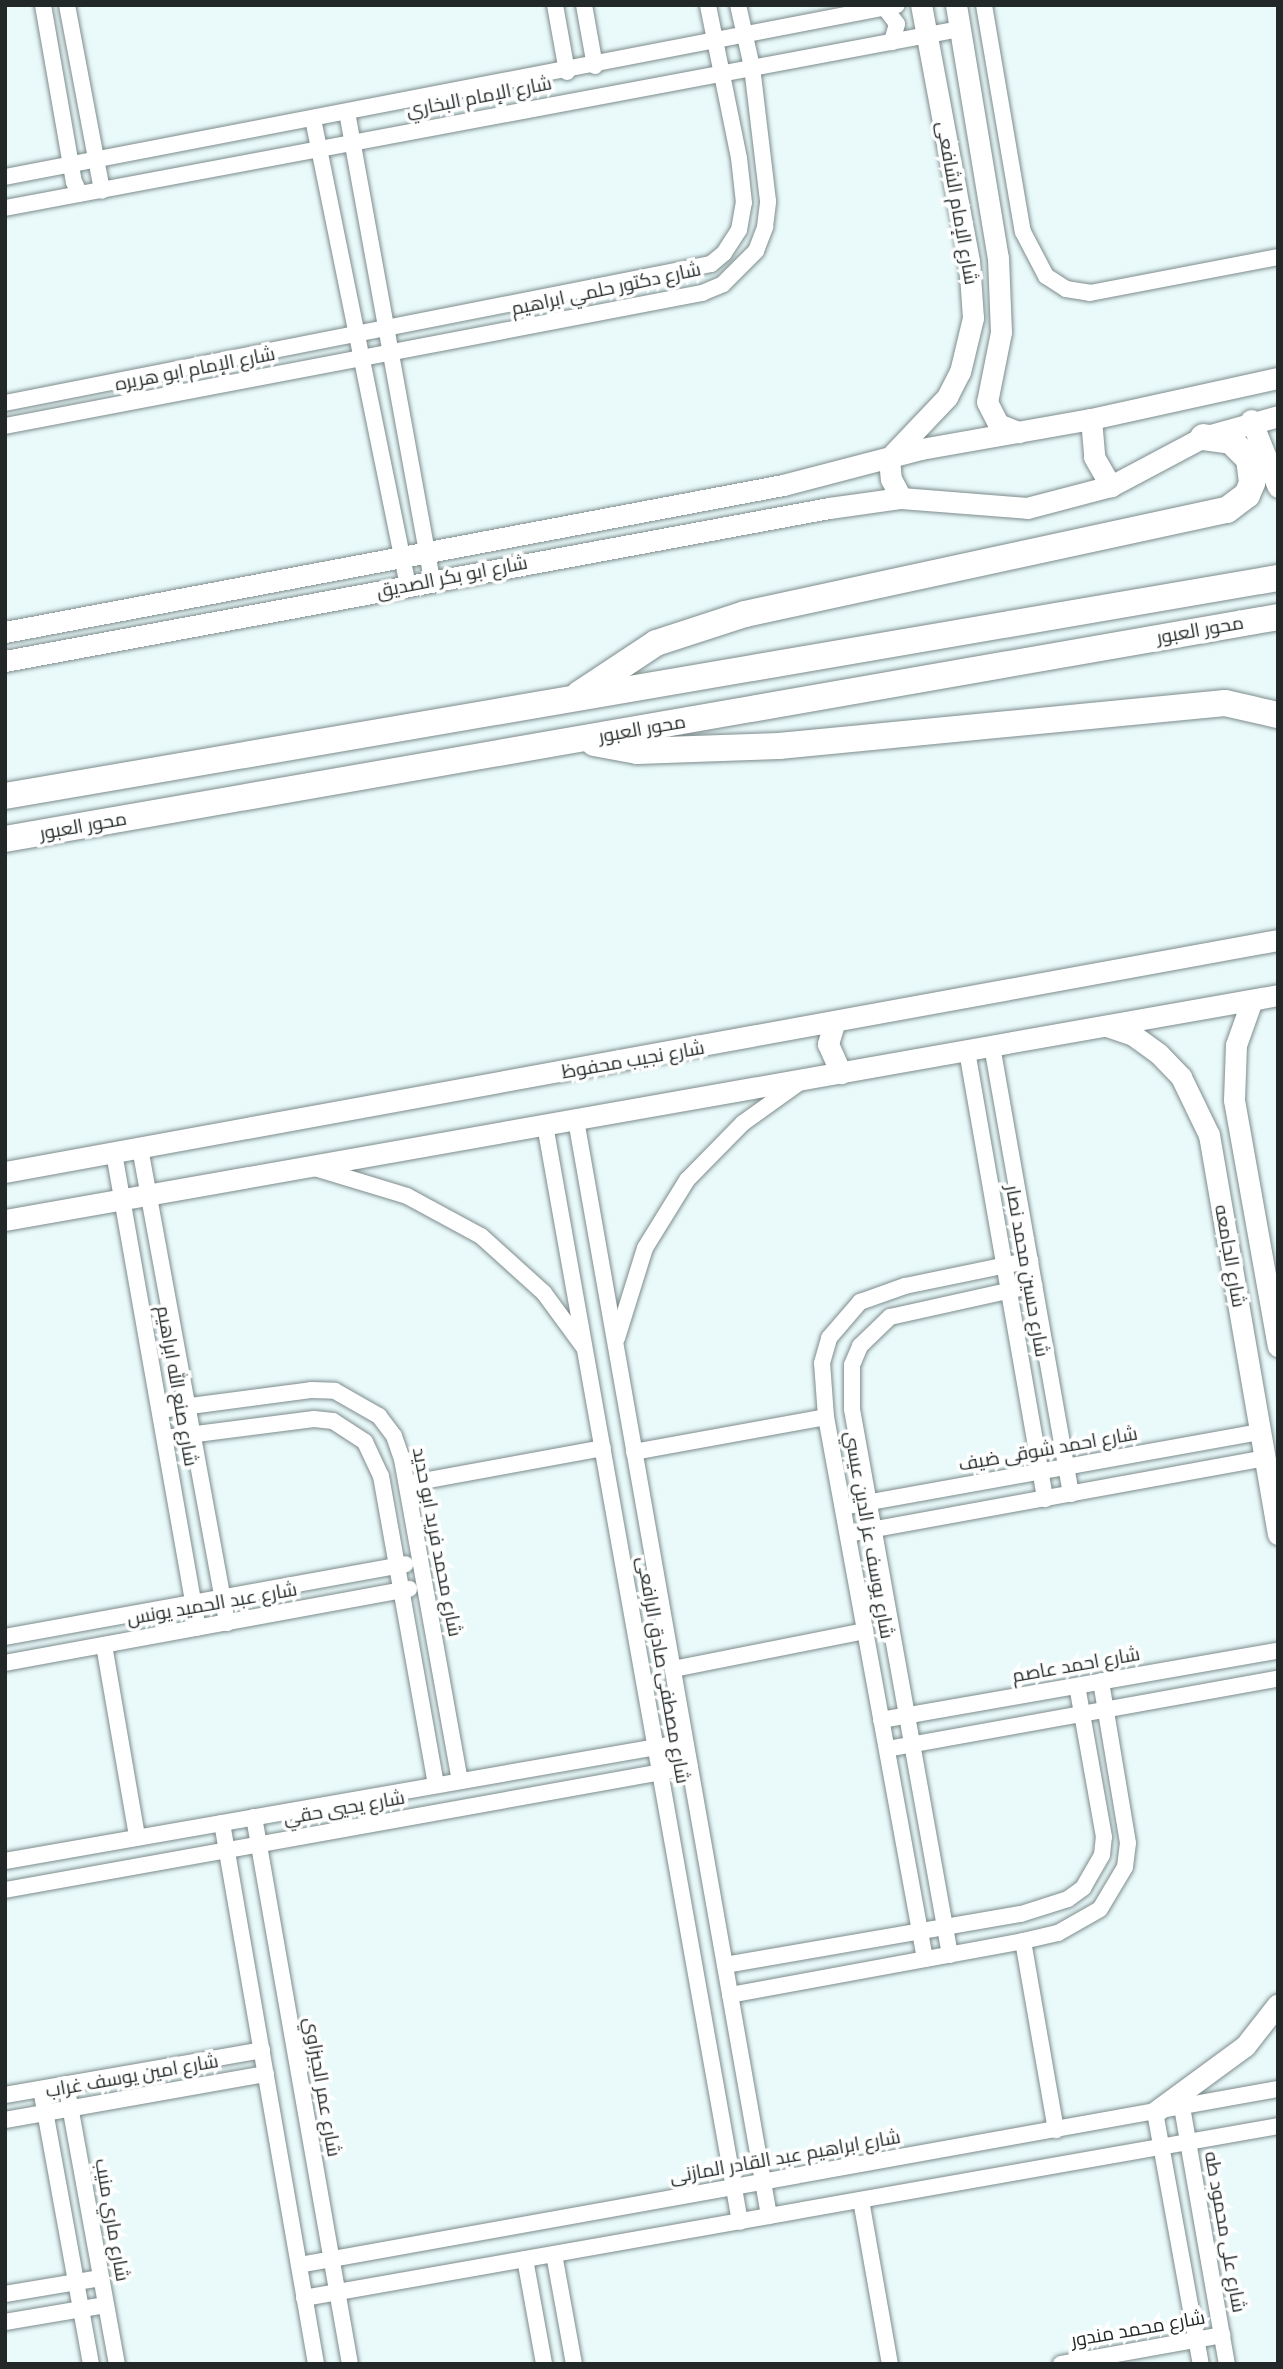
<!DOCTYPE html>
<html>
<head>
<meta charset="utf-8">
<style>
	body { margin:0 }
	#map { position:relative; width:1283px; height:2369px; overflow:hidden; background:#eafafb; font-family:"IBM Plex Sans",Cairo,sans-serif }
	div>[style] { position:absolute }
	.roads { filter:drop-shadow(0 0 2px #7d8b8c) drop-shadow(0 0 2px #7d8b8c) }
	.minor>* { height:16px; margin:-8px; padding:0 8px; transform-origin:8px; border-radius:8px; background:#fff }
	.tertiary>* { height:21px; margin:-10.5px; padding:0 10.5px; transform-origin:10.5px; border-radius:10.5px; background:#fff }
	.trunk>* { height:26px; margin:-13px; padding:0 13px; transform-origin:13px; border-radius:13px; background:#fff }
	span { translate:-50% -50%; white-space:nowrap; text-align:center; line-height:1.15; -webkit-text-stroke:7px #fff; paint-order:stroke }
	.street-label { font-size:19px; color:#222828 }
	.frame { position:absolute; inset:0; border:7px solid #222828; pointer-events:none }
</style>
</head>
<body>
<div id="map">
	<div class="roads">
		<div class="minor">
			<i style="left:43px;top:5px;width:180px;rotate:80.1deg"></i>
			<i style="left:74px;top:182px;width:13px;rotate:63deg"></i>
			<i style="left:67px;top:5px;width:189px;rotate:79.3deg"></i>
			<i style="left:555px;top:5px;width:68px;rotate:79.8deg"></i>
			<i style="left:584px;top:5px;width:62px;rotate:79.8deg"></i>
			<i style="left:984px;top:5px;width:230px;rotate:80.3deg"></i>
			<i style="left:1023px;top:232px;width:50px;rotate:62.4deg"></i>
			<i style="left:1046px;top:276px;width:24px;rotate:33deg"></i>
			<i style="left:1066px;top:289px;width:24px;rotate:9deg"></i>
			<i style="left:1090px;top:293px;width:191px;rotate:-10.8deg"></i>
			<i style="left:885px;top:8px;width:20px;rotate:53deg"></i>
			<i style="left:897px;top:24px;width:19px;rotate:106deg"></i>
			<i style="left:347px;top:112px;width:476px;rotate:79.7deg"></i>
			<i style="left:313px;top:119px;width:476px;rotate:78.5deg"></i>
			<i style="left:5px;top:177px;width:908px;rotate:-10.91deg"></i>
			<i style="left:5px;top:208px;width:972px;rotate:-10.62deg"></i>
			<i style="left:5px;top:403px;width:720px;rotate:-11.14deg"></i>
			<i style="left:711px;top:264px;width:17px;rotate:-40deg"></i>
			<i style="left:724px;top:253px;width:27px;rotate:-57deg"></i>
			<i style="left:739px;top:230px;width:27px;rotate:-80deg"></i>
			<i style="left:744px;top:203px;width:45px;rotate:-96.3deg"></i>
			<i style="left:739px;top:158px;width:156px;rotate:-101.5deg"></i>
			<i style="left:5px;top:426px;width:710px;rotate:-10.8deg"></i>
			<i style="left:702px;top:293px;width:23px;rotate:-23deg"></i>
			<i style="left:723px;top:284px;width:47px;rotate:-45deg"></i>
			<i style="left:756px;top:251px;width:26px;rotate:-69deg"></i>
			<i style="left:765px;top:227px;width:26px;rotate:-83deg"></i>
			<i style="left:768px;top:201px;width:135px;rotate:-96.8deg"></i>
			<i style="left:752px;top:67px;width:64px;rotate:-102.7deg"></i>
			<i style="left:992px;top:1046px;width:455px;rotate:80deg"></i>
			<i style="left:967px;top:1051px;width:455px;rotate:80.1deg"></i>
			<i style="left:576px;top:1120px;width:1113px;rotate:80.01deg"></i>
			<i style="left:545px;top:1125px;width:1114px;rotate:79.92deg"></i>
			<i style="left:140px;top:1148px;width:483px;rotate:79.6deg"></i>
			<i style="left:114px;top:1153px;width:482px;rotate:80deg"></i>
			<i style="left:315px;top:1168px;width:96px;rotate:16.9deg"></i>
			<i style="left:407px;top:1196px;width:84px;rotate:28.4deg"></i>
			<i style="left:481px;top:1236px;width:85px;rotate:42.1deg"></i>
			<i style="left:544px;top:1293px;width:66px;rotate:53.7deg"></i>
			<i style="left:617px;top:1338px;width:94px;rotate:-72.7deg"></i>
			<i style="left:645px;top:1248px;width:80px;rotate:-58.3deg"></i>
			<i style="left:687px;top:1180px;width:80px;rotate:-45.5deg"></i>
			<i style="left:743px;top:1123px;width:70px;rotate:-35.7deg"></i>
			<i style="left:160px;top:1410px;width:152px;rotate:-7.5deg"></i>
			<i style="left:311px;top:1390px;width:24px;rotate:2deg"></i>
			<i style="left:335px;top:1391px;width:51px;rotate:29.6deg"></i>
			<i style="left:379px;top:1416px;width:25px;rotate:53deg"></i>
			<i style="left:394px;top:1436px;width:24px;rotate:71deg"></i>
			<i style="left:402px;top:1459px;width:327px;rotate:79.8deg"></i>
			<i style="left:165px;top:1438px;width:150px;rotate:-7.3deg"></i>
			<i style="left:314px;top:1419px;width:19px;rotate:6deg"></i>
			<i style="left:333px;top:1421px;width:38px;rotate:33deg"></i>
			<i style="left:365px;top:1442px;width:38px;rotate:65deg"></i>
			<i style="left:381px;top:1476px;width:314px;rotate:79.9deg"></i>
			<i style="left:634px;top:1452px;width:195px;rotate:-10.3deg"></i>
			<i style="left:407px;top:1484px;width:199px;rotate:-10.4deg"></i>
			<i style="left:843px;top:1507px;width:424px;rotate:-10.2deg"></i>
			<i style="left:848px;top:1534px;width:424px;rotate:-10.3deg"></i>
			<i style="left:5px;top:1637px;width:407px;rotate:-10.3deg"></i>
			<i style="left:104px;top:1645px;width:195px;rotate:80.2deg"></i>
			<i style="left:5px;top:1663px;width:411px;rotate:-10.4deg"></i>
			<i style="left:673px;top:1669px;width:196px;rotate:-11.2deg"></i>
			<i style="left:881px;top:1720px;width:403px;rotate:-9.9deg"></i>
			<i style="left:887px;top:1749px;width:397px;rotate:-10.2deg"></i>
			<i style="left:254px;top:1817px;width:555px;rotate:80.05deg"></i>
			<i style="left:222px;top:1823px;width:549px;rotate:80.14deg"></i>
			<i style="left:5px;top:1861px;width:690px;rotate:-9.93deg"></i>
			<i style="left:5px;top:1890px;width:696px;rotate:-10.18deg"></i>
			<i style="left:1023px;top:1941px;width:192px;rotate:80.1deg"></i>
			<i style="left:950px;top:1955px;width:555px;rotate:-100.18deg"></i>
			<i style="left:852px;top:1409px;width:44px;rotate:-90deg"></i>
			<i style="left:852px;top:1365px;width:21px;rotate:-67deg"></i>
			<i style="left:860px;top:1346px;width:42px;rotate:-44deg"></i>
			<i style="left:890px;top:1317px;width:148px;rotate:-12.5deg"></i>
			<i style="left:925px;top:1959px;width:551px;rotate:-100.35deg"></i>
			<i style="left:826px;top:1417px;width:54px;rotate:-94.2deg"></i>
			<i style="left:822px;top:1363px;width:26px;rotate:-74deg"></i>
			<i style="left:829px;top:1338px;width:48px;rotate:-49.3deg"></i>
			<i style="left:860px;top:1302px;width:48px;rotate:-19.6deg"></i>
			<i style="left:905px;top:1286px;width:128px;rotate:-11.7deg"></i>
			<i style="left:725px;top:1965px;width:300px;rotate:-9.8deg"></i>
			<i style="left:1021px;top:1914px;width:49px;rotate:-17.7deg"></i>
			<i style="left:1068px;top:1899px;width:19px;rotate:-36deg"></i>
			<i style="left:1083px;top:1888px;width:38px;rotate:-60deg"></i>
			<i style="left:1102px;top:1855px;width:18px;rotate:-84deg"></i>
			<i style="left:1104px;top:1837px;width:153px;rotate:-100.1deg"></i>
			<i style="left:730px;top:1995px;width:298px;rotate:-10.4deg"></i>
			<i style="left:1023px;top:1941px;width:36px;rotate:-13deg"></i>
			<i style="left:1058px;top:1933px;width:48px;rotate:-29.7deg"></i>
			<i style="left:1100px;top:1909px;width:49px;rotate:-59.2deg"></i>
			<i style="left:1125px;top:1867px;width:24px;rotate:-83deg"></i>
			<i style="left:1128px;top:1843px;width:164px;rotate:-99.5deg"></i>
			<i style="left:66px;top:2084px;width:285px;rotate:79.7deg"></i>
			<i style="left:41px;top:2089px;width:280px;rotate:79.7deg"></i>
			<i style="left:5px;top:2095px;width:261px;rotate:-9.9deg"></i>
			<i style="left:1182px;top:2107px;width:261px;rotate:80.1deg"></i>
			<i style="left:1155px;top:2112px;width:256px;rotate:79.7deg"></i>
			<i style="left:5px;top:2120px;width:265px;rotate:-10deg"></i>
			<i style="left:861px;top:2200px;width:167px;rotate:80deg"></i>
			<i style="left:554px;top:2254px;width:112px;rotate:79.7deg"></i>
			<i style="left:525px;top:2259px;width:107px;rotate:79.7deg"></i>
			<i style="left:299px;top:2265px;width:995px;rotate:-10.19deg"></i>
			<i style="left:5px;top:2294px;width:97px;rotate:-9.5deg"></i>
			<i style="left:304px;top:2298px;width:989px;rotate:-10.01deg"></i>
			<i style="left:5px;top:2322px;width:102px;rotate:-9.6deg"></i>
			<i style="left:1061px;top:2364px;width:164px;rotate:-10.2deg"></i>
		</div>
		<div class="tertiary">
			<i style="left:956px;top:5px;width:256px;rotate:80.6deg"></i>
			<i style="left:998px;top:258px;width:74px;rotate:87.7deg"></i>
			<i style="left:1001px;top:332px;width:71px;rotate:101.3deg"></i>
			<i style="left:987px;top:402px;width:25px;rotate:63deg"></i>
			<i style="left:998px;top:424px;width:22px;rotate:22deg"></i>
			<i style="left:1091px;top:419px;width:38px;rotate:85deg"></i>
			<i style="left:1094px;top:457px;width:34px;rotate:60deg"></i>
			<i style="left:1251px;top:420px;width:72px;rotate:68.1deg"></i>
			<i style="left:893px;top:454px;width:79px;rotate:-46.5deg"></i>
			<i style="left:947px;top:397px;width:28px;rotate:-63deg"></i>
			<i style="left:960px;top:372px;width:56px;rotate:-76.5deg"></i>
			<i style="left:973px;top:318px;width:57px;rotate:-94deg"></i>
			<i style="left:969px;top:261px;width:260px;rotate:-100.6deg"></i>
			<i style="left:889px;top:458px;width:21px;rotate:85deg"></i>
			<i style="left:891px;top:479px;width:21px;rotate:62deg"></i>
			<i style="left:5px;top:632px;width:792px;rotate:-10.7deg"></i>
			<i style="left:783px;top:485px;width:143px;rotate:-14.6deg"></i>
			<i style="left:921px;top:449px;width:173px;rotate:-10deg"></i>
			<i style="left:1091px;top:419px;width:191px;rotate:-12.4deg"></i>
			<i style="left:5px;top:661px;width:838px;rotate:-10.52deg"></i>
			<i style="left:829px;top:508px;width:73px;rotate:-7.9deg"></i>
			<i style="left:901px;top:498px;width:126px;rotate:4.5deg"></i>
			<i style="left:1027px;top:508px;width:87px;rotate:-14.7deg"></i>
			<i style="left:1111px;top:486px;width:104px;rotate:-28deg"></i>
			<i style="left:1203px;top:437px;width:78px;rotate:-15.6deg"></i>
			<i style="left:1252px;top:1000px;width:48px;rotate:109.6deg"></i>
			<i style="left:1236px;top:1045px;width:55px;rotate:92.1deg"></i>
			<i style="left:1234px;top:1100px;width:250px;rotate:79.9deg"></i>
			<i style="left:834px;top:1024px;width:21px;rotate:107deg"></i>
			<i style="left:828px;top:1044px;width:32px;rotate:66deg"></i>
			<i style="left:1107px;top:1026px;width:28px;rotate:19deg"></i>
			<i style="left:1133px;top:1035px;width:32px;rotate:36deg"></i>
			<i style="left:1159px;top:1054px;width:32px;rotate:46deg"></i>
			<i style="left:1181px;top:1077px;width:64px;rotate:64.2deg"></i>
			<i style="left:1209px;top:1135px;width:405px;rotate:80.2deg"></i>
			<i style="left:5px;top:1172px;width:1294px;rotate:-10.33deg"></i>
			<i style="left:5px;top:1220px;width:1293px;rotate:-10.02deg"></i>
			<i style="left:1155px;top:2112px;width:112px;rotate:-36.3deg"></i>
			<i style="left:1245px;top:2046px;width:53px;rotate:-51.8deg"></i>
		</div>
		<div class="trunk">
			<i style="left:579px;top:694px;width:92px;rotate:-33.5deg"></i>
			<i style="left:656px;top:643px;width:94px;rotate:-18deg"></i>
			<i style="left:745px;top:614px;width:493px;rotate:-12.2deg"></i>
			<i style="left:1227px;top:510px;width:25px;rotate:-37deg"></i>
			<i style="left:1247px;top:495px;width:13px;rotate:-67deg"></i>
			<i style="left:1252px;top:483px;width:24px;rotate:-97deg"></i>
			<i style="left:1249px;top:459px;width:25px;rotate:-135deg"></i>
			<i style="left:1231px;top:441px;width:28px;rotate:-172deg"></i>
			<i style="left:594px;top:743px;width:44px;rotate:10.5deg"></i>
			<i style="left:637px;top:751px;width:142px;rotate:-2deg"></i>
			<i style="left:779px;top:746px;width:448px;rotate:-5.5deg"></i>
			<i style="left:1225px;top:703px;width:54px;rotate:12.8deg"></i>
			<i style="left:5px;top:796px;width:1292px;rotate:-9.72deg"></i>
			<i style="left:5px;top:839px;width:1292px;rotate:-9.89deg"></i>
		</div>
	</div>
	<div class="street-label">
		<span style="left:479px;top:97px;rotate:-11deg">شارع الإمام البخاري</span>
		<span style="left:957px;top:203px;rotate:80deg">شارع الإمام الشافعى</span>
		<span style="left:606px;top:289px;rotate:-12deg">شارع دكتور حلمي ابراهيم</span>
		<span style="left:195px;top:369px;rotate:-11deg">شارع الإمام ابو هريره</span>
		<span style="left:452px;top:577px;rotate:-11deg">شارع ابو بكر الصديق</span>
		<span style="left:1200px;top:630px;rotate:-10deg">محور العبور</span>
		<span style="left:642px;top:729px;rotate:-10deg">محور العبور</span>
		<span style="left:83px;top:826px;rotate:-10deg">محور العبور</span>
		<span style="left:633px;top:1060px;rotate:-10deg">شارع نجيب محفوظ</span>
		<span style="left:1230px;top:1256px;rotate:80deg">شارع الجامعه</span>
		<span style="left:1027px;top:1271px;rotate:80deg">شارع حسين محمد نصار</span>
		<span style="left:177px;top:1386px;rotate:80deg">شارع صنع الله ابراهيم</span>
		<span style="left:1048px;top:1449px;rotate:-10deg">شارع احمد شوقى ضيف</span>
		<span style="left:869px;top:1535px;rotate:80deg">شارع يوسف عز الدين عيسي</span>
		<span style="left:437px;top:1542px;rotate:79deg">شارع محمد فريد ابو حديد</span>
		<span style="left:212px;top:1604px;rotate:-10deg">شارع عبد الحميد يونس</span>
		<span style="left:1076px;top:1665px;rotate:-10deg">شارع احمد عاصم</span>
		<span style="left:663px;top:1670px;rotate:80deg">شارع مصطفى صادق الرافعى</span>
		<span style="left:344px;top:1808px;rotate:-10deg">شارع يحيي حقي</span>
		<span style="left:132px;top:2076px;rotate:-10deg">شارع امين يوسف غراب</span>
		<span style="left:322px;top:2087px;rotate:80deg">شارع عمر الجيزاوي</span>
		<span style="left:785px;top:2157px;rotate:-10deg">شارع ابراهيم عبد القادر المازنى</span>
		<span style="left:112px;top:2220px;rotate:80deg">شارع ماري منيب</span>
		<span style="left:1225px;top:2232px;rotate:80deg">شارع على محمود طه</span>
		<span style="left:1138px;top:2329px;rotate:-10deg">شارع محمد مندور</span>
	</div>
	<div class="frame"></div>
</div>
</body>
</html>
